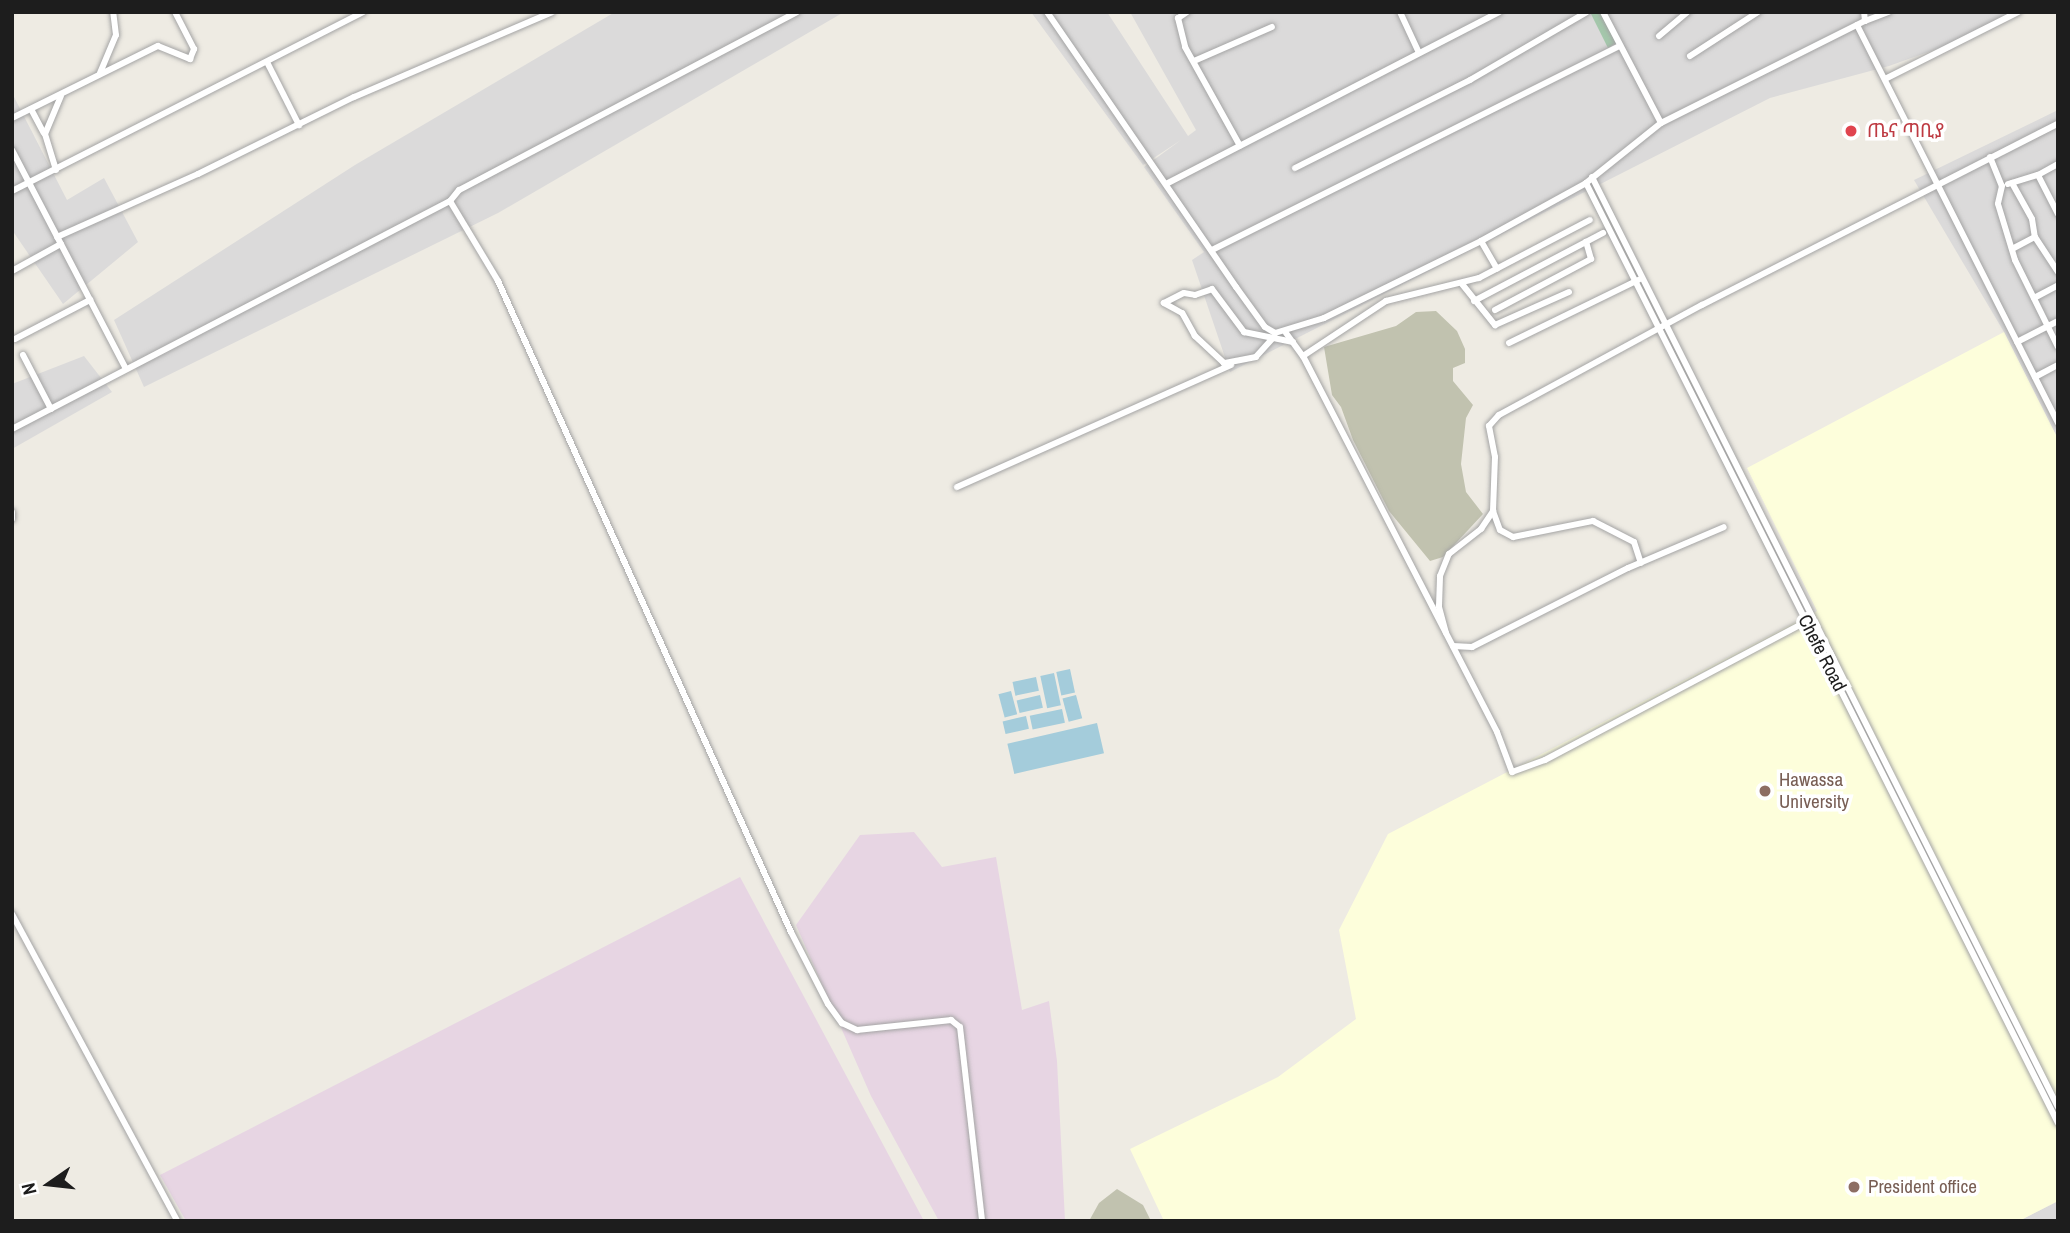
<!DOCTYPE html>
<html>
<head>
<meta charset="utf-8">
<style>
	body { margin:0 }
	#map { position:relative; width:2070px; height:1233px; overflow:hidden; background:#eeebe3; font-family:"Archivo Narrow","Noto Sans Ethiopic",sans-serif }
	div>[style] { position:absolute }
	.residential>* { inset:0; background:#dbdada }
	.industrial>* { inset:0; background:#e7d5e3 }
	.education>* { inset:0; background:#fdfedb }
	.construction>* { inset:0; background:#c1c2af }
	.cemetery>* { inset:0; background:#a4c7ab }
	.water>* { inset:0; background:#a4ccdb; transform-origin:0 0 }
	.roads { filter:drop-shadow(0 0 2px #a4a4a4) drop-shadow(0 0 2px #a4a4a4) }
	.minor>* { height:6px; margin:-3px; padding:0 3px; transform-origin:3px; border-radius:3px; background:#fff }
	.dots>* { width:19px; height:19px; translate:-50% -50%; box-sizing:border-box; border:4px solid #fff; border-radius:50% }
	span { translate:-50% -50%; white-space:nowrap; text-align:center; line-height:1.15; -webkit-text-stroke:7px #fff; paint-order:stroke }
	.health-label { font-size:19px; color:#be3a42 }
	.left { translate:0 -50%; text-align:left }
	.street-label { font-size:19px; color:#1d1d1d }
	.education-label { font-size:19px; color:#785e54 }
	.frame { position:absolute; inset:0; border:14px solid #1d1d1d; pointer-events:none }
	.north { position:absolute; left:14px; top:1149px; width:70px; height:70px; -webkit-text-stroke:5px #fff; paint-order:stroke; rotate:256deg; font-size:19px; font-weight:700; line-height:28px; text-align:center; color:#1d1d1d }
	.north::after { content:''; display:block; margin:auto; width:24px; height:32px; background:#1d1d1d; clip-path:polygon(50% 0,100% 100%,50% 72%,0 100%) }
</style>
</head>
<body>
<div id="map">
	<div class="residential">
		<i style="clip-path:polygon(615px 12px,844px 12px,498px 213px,144px 387px,114px 320px,355px 165px)"></i>
		<i style="clip-path:polygon(1031px 12px,1107px 12px,1188px 136px,1196px 130px,1130px 12px,2019px 12px,1973px 36px,1889px 66px,1770px 98px,1230px 372px,1192px 260px,1204px 252px,1144px 167px,1181px 140px,1143px 165px)"></i>
		<i style="clip-path:polygon(12px 93px,67px 200px,104px 178px,138px 242px,63px 304px,12px 230px)"></i>
		<i style="clip-path:polygon(2058px 110px,2058px 439px,2004px 332px,1914px 180px)"></i>
		<i style="clip-path:polygon(84px 356px,112px 392px,12px 449px,12px 384px)"></i>
		<i style="clip-path:polygon(2058px 1201px,2058px 1221px,2019px 1221px)"></i>
	</div>
	<div class="industrial">
		<i style="clip-path:polygon(914px 832px,942px 867px,996px 857px,1022px 1010px,1049px 1001px,1057px 1061px,1065px 1221px,939px 1221px,871px 1096px,796px 925px,860px 835px)"></i>
		<i style="clip-path:polygon(740px 877px,924px 1221px,186px 1221px,160px 1175px)"></i>
	</div>
	<div class="education">
		<i style="clip-path:polygon(2004px 332px,2058px 439px,2058px 1201px,2019px 1221px,1164px 1221px,1130px 1149px,1278px 1077px,1356px 1019px,1339px 930px,1388px 834px,1817px 611px,1747px 468px)"></i>
	</div>
	<div class="construction">
		<i style="clip-path:polygon(1436px 311px,1457px 331px,1465px 349px,1465px 363px,1453px 368px,1453px 381px,1473px 405px,1466px 418px,1461px 464px,1466px 492px,1483px 514px,1443px 557px,1430px 561px,1389px 511px,1353px 440px,1341px 407px,1332px 395px,1324px 347px,1396px 326px,1416px 312px)"></i>
		<i style="clip-path:polygon(1117px 1189px,1143px 1205px,1151px 1221px,1089px 1221px,1099px 1203px)"></i>
	</div>
	<div class="cemetery">
		<i style="clip-path:polygon(1590px 12px,1601px 12px,1616px 43px,1608px 48px)"></i>
	</div>
	<div class="water">
		<i style="left:1070px;top:669px;width:24px;height:14px;rotate:78deg"></i>
		<i style="left:1054px;top:673px;width:33px;height:14px;rotate:78deg"></i>
		<i style="left:1036px;top:677px;width:14px;height:24px;rotate:78deg"></i>
		<i style="left:1011px;top:691px;width:24px;height:13px;rotate:75deg"></i>
		<i style="left:1040px;top:695px;width:13px;height:24px;rotate:77deg"></i>
		<i style="left:1076px;top:695px;width:24px;height:14px;rotate:75deg"></i>
		<i style="left:1062px;top:709px;width:14px;height:33px;rotate:78deg"></i>
		<i style="left:1026px;top:716px;width:13px;height:24px;rotate:77deg"></i>
		<i style="left:1097px;top:723px;width:31px;height:92px;rotate:77deg"></i>
	</div>
	<div class="roads">
		<div class="minor">
			<i style="left:797px;top:12px;width:382px;rotate:152.2deg"></i>
			<i style="left:459px;top:190px;width:14px;rotate:129deg"></i>
			<i style="left:450px;top:201px;width:93px;rotate:59deg"></i>
			<i style="left:498px;top:281px;width:714px;rotate:65.77deg"></i>
			<i style="left:791px;top:932px;width:81px;rotate:62.8deg"></i>
			<i style="left:828px;top:1004px;width:24px;rotate:54deg"></i>
			<i style="left:842px;top:1023px;width:17px;rotate:25deg"></i>
			<i style="left:857px;top:1030px;width:95px;rotate:-6.1deg"></i>
			<i style="left:951px;top:1020px;width:11px;rotate:38deg"></i>
			<i style="left:960px;top:1027px;width:195px;rotate:83.5deg"></i>
			<i style="left:1047px;top:12px;width:334px;rotate:55.5deg"></i>
			<i style="left:1236px;top:287px;width:49px;rotate:54.1deg"></i>
			<i style="left:1265px;top:327px;width:12px;rotate:31deg"></i>
			<i style="left:1275px;top:333px;width:51px;rotate:-17deg"></i>
			<i style="left:1324px;top:318px;width:175px;rotate:-26.1deg"></i>
			<i style="left:1481px;top:241px;width:120px;rotate:-28.9deg"></i>
			<i style="left:1586px;top:183px;width:96px;rotate:-38.7deg"></i>
			<i style="left:1661px;top:123px;width:228px;rotate:-26.6deg"></i>
			<i style="left:1865px;top:21px;width:9px;rotate:-96deg"></i>
			<i style="left:1187px;top:12px;width:11px;rotate:146deg"></i>
			<i style="left:1178px;top:18px;width:30px;rotate:76deg"></i>
			<i style="left:1185px;top:47px;width:113px;rotate:60.9deg"></i>
			<i style="left:1400px;top:12px;width:45px;rotate:65.1deg"></i>
			<i style="left:1603px;top:12px;width:125px;rotate:62.4deg"></i>
			<i style="left:1865px;top:21px;width:25px;rotate:-21deg"></i>
			<i style="left:1857px;top:25px;width:446px;rotate:63.2deg"></i>
			<i style="left:1659px;top:36px;width:38px;rotate:-40deg"></i>
			<i style="left:1690px;top:56px;width:81px;rotate:-32.9deg"></i>
			<i style="left:1194px;top:61px;width:85px;rotate:-23.6deg"></i>
			<i style="left:267px;top:62px;width:71px;rotate:63.1deg"></i>
			<i style="left:100px;top:73px;width:41px;rotate:-67.2deg"></i>
			<i style="left:116px;top:35px;width:23px;rotate:-97deg"></i>
			<i style="left:1885px;top:79px;width:149px;rotate:-26.7deg"></i>
			<i style="left:31px;top:109px;width:27px;rotate:62deg"></i>
			<i style="left:12px;top:118px;width:163px;rotate:-26.3deg"></i>
			<i style="left:158px;top:46px;width:35px;rotate:22deg"></i>
			<i style="left:190px;top:59px;width:11px;rotate:-68deg"></i>
			<i style="left:194px;top:49px;width:42px;rotate:-117.2deg"></i>
			<i style="left:12px;top:150px;width:247px;rotate:62.5deg"></i>
			<i style="left:1990px;top:157px;width:31px;rotate:68deg"></i>
			<i style="left:2002px;top:186px;width:18px;rotate:103deg"></i>
			<i style="left:1998px;top:204px;width:59px;rotate:73.1deg"></i>
			<i style="left:2015px;top:260px;width:97px;rotate:63.7deg"></i>
			<i style="left:1295px;top:168px;width:196px;rotate:-26.7deg"></i>
			<i style="left:1470px;top:80px;width:135px;rotate:-30.2deg"></i>
			<i style="left:56px;top:170px;width:38px;rotate:-107deg"></i>
			<i style="left:45px;top:134px;width:41px;rotate:-67.2deg"></i>
			<i style="left:2038px;top:175px;width:23px;rotate:-29deg"></i>
			<i style="left:1592px;top:177px;width:1040px;rotate:63.39deg"></i>
			<i style="left:1586px;top:183px;width:1052px;rotate:63.34deg"></i>
			<i style="left:2012px;top:183px;width:41px;rotate:60.9deg"></i>
			<i style="left:2032px;top:219px;width:18px;rotate:81deg"></i>
			<i style="left:2035px;top:237px;width:42px;rotate:56.7deg"></i>
			<i style="left:1166px;top:184px;width:375px;rotate:-27.3deg"></i>
			<i style="left:2008px;top:184px;width:31px;rotate:-17deg"></i>
			<i style="left:2038px;top:175px;width:44px;rotate:62.9deg"></i>
			<i style="left:12px;top:191px;width:394px;rotate:-27deg"></i>
			<i style="left:57px;top:237px;width:154px;rotate:-24.1deg"></i>
			<i style="left:198px;top:174px;width:174px;rotate:-26.3deg"></i>
			<i style="left:354px;top:97px;width:215px;rotate:-23.2deg"></i>
			<i style="left:1481px;top:241px;width:32px;rotate:60deg"></i>
			<i style="left:2012px;top:249px;width:26px;rotate:-28deg"></i>
			<i style="left:1212px;top:250px;width:456px;rotate:-26.6deg"></i>
			<i style="left:12px;top:271px;width:56px;rotate:-28.9deg"></i>
			<i style="left:1462px;top:284px;width:53px;rotate:51.2deg"></i>
			<i style="left:1495px;top:325px;width:81px;rotate:-24deg"></i>
			<i style="left:2034px;top:298px;width:27px;rotate:-28deg"></i>
			<i style="left:1474px;top:301px;width:146px;rotate:-27.8deg"></i>
			<i style="left:1495px;top:310px;width:109px;rotate:-28deg"></i>
			<i style="left:1591px;top:259px;width:18px;rotate:-106deg"></i>
			<i style="left:1286px;top:333px;width:29px;rotate:54deg"></i>
			<i style="left:1303px;top:356px;width:423px;rotate:62.7deg"></i>
			<i style="left:1497px;top:732px;width:43px;rotate:69.4deg"></i>
			<i style="left:1512px;top:772px;width:35px;rotate:-20deg"></i>
			<i style="left:1545px;top:760px;width:295px;rotate:-27.9deg"></i>
			<i style="left:15px;top:339px;width:85px;rotate:-27.5deg"></i>
			<i style="left:1272px;top:339px;width:24px;rotate:132deg"></i>
			<i style="left:1256px;top:357px;width:33px;rotate:169deg"></i>
			<i style="left:1224px;top:363px;width:40px;rotate:-137deg"></i>
			<i style="left:1195px;top:336px;width:26px;rotate:-119deg"></i>
			<i style="left:1182px;top:313px;width:21px;rotate:-151deg"></i>
			<i style="left:1164px;top:303px;width:22px;rotate:-27deg"></i>
			<i style="left:1184px;top:293px;width:11px;rotate:10deg"></i>
			<i style="left:1195px;top:295px;width:18px;rotate:-19deg"></i>
			<i style="left:1212px;top:289px;width:54px;rotate:53.3deg"></i>
			<i style="left:1244px;top:332px;width:50px;rotate:11.5deg"></i>
			<i style="left:2017px;top:342px;width:46px;rotate:-27.1deg"></i>
			<i style="left:1509px;top:343px;width:144px;rotate:-26deg"></i>
			<i style="left:23px;top:355px;width:61px;rotate:62.6deg"></i>
			<i style="left:1303px;top:356px;width:100px;rotate:-33.5deg"></i>
			<i style="left:1386px;top:301px;width:96px;rotate:-13.9deg"></i>
			<i style="left:1479px;top:278px;width:125px;rotate:-27.6deg"></i>
			<i style="left:2035px;top:377px;width:26px;rotate:-28deg"></i>
			<i style="left:12px;top:429px;width:494px;rotate:-27.5deg"></i>
			<i style="left:957px;top:487px;width:300px;rotate:-24deg"></i>
			<i style="left:1493px;top:511px;width:20px;rotate:70deg"></i>
			<i style="left:1500px;top:530px;width:15px;rotate:28deg"></i>
			<i style="left:1513px;top:537px;width:82px;rotate:-11.3deg"></i>
			<i style="left:1593px;top:521px;width:46px;rotate:27.1deg"></i>
			<i style="left:1634px;top:542px;width:22px;rotate:72deg"></i>
			<i style="left:12px;top:512px;width:7px;rotate:90deg"></i>
			<i style="left:1446px;top:633px;width:28px;rotate:-105deg"></i>
			<i style="left:1439px;top:606px;width:30px;rotate:-88deg"></i>
			<i style="left:1440px;top:576px;width:24px;rotate:-68deg"></i>
			<i style="left:1449px;top:554px;width:41px;rotate:-38deg"></i>
			<i style="left:1481px;top:529px;width:22px;rotate:-56deg"></i>
			<i style="left:1493px;top:511px;width:54px;rotate:-87.9deg"></i>
			<i style="left:1495px;top:457px;width:32px;rotate:-101deg"></i>
			<i style="left:1489px;top:426px;width:15px;rotate:-48deg"></i>
			<i style="left:1499px;top:415px;width:231px;rotate:-28.5deg"></i>
			<i style="left:1702px;top:305px;width:399px;rotate:-27deg"></i>
			<i style="left:1453px;top:646px;width:19px;rotate:3deg"></i>
			<i style="left:1472px;top:647px;width:175px;rotate:-26.9deg"></i>
			<i style="left:1628px;top:568px;width:104px;rotate:-23.1deg"></i>
			<i style="left:12px;top:914px;width:349px;rotate:61.7deg"></i>
		</div>
	</div>
	<div class="dots">
		<i style="left:1851px;top:131px;background:#e0444e"></i>
		<i style="left:1765px;top:791px;background:#8d6e63"></i>
		<i style="left:1854px;top:1187px;background:#8d6e63"></i>
	</div>
	<div class="health-label">
		<span class="left" style="left:1867px;top:131px">ጤና ጣቢያ</span>
	</div>
	<div class="street-label">
		<span style="left:1822px;top:653px;rotate:63deg">Chefe Road</span>
	</div>
	<div class="education-label">
		<span class="left" style="left:1779px;top:791px">Hawassa<br>University</span>
		<span class="left" style="left:1868px;top:1187px">President office</span>
	</div>
	<div class="frame"></div>
	<div class="north">N</div>
</div>
</body>
</html>
